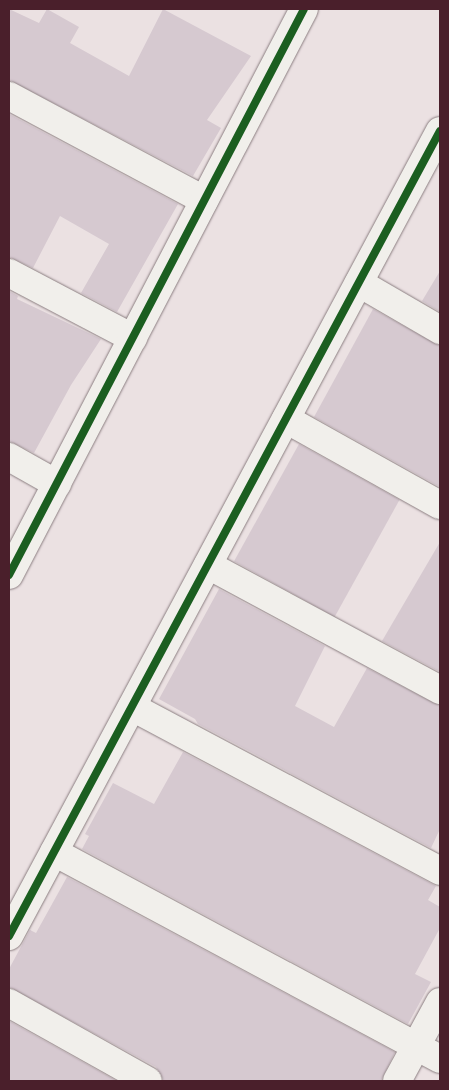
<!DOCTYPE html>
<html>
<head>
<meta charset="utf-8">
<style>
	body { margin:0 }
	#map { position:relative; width:449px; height:1090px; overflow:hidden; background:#ebe1e2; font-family:Kalam,sans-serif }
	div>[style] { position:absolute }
	.building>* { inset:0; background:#d6c9d0; transform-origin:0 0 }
	.roads { filter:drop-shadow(0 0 1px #8b7e81) drop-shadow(0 0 1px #8b7e81) }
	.street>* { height:28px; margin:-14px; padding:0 14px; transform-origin:14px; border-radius:14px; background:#f1efeb }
	.cycleway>* { height:8px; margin:-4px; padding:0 4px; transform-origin:4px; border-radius:4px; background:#1b5e20 }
	span { translate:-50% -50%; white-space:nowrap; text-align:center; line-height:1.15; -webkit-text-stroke:4px #f7f3e8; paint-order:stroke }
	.frame { position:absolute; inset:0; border:10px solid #4a1f2b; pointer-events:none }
</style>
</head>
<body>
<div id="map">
	<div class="building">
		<i style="clip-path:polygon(9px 9px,39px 23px,47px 9px,79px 27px,70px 43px,129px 76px,163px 9px,251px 56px,207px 120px,221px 128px,193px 176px,9px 80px)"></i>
		<i style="clip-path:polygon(9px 114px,178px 204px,117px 312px,81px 293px,109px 244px,60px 216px,33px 268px,9px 257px)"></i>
		<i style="clip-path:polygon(440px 271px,440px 312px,422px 301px)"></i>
		<i style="clip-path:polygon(9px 291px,18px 296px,17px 299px,101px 339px,71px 385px,34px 453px,9px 441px)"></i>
		<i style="clip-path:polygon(373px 309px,440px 346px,440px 487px,314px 417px)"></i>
		<i style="left:299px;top:444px;width:115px;height:134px;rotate:29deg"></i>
		<i style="clip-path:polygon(440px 542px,440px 672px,382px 641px)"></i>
		<i style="clip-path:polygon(219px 589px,325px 646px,295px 706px,334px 727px,367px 668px,440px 706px,440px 829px,431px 848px,198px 724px,195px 719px,159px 699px)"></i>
		<i style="clip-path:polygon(183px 752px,436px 886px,428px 900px,440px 907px,440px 928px,415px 974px,431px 982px,408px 1024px,82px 849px,89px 836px,85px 834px,113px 783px,154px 804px)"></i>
		<i style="clip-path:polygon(67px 877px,395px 1052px,381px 1081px,164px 1081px,156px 1067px,9px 987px,9px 969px,30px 930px,36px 933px)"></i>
		<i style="clip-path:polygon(9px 1021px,117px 1081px,9px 1081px)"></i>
	</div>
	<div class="roads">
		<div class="street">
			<i style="left:9px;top:96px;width:221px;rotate:28.1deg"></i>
			<i style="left:9px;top:273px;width:140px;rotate:27.7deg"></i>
			<i style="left:359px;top:283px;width:94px;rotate:30.1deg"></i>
			<i style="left:286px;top:419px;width:176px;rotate:29.2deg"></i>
			<i style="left:9px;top:457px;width:55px;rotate:29.4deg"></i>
			<i style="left:208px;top:565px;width:264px;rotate:28.3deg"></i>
			<i style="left:9px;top:575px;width:638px;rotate:-62.47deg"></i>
			<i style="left:132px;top:707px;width:349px;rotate:28deg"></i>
			<i style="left:54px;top:852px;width:438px;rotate:28.2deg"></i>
			<i style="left:9px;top:936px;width:913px;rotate:-61.84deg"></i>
			<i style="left:9px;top:1003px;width:159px;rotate:29.3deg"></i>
			<i style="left:397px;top:1081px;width:90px;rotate:-61.4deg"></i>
		</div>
	</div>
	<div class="cycleway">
		<i style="left:9px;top:575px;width:638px;rotate:-62.47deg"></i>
		<i style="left:9px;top:936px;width:913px;rotate:-61.84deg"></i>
	</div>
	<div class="frame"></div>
</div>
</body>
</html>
